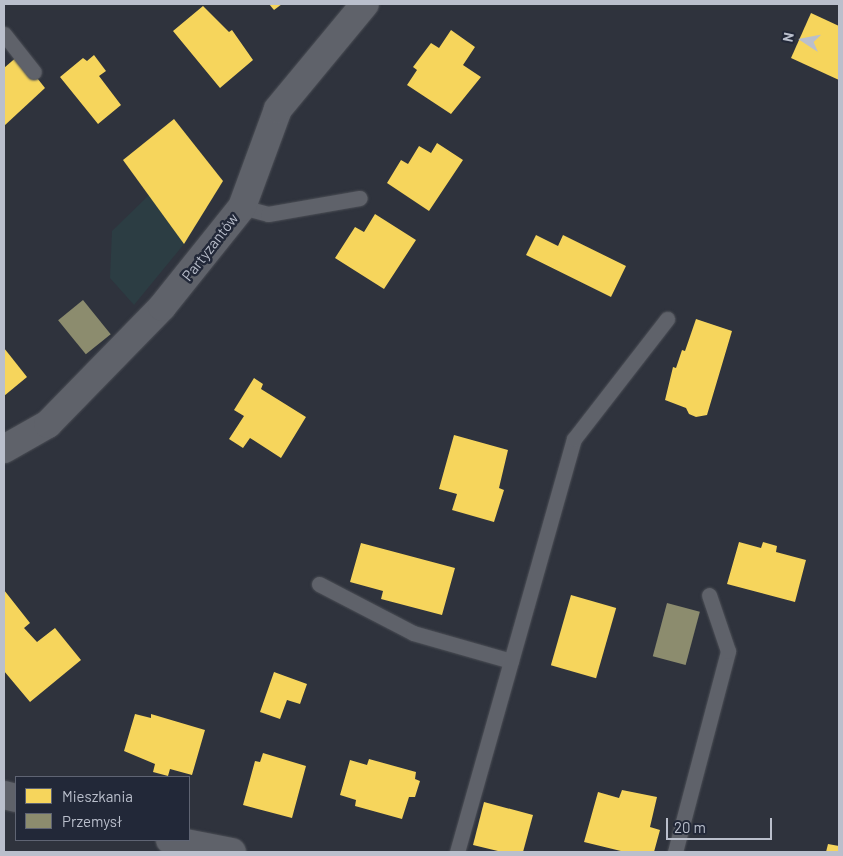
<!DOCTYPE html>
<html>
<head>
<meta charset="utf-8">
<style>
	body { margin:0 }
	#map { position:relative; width:843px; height:856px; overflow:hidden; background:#2f333d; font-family:Barlow,sans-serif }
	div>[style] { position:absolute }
	.green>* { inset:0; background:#2c3d43 }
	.homes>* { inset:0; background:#f6d55c; transform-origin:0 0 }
	.industry>* { inset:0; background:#8c8c6e; transform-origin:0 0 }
	.roads { filter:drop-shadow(0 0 1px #4b4e55) drop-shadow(0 0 1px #4b4e55) }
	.service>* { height:15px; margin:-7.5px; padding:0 7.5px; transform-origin:7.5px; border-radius:7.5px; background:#5f626a }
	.minor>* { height:28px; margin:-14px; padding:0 14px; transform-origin:14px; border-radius:14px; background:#5f626a }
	span { translate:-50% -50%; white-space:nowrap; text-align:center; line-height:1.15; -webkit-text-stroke:5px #222838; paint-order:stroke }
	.street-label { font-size:15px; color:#babfcc }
	.frame { position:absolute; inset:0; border:5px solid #babfcc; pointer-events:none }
	.legend { position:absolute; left:15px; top:776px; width:175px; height:65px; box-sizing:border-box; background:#222838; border:1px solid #5f6473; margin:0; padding:6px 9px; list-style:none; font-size:15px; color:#babfcc }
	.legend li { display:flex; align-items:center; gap:10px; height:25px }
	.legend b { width:25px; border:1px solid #5f6473 }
	.north { position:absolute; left:778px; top:15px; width:50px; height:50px; -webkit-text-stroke:4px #222838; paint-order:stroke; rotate:281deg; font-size:14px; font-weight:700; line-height:20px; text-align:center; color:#babfcc }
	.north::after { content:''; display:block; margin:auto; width:18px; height:22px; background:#babfcc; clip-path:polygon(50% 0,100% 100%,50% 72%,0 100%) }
	.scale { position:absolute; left:666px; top:818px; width:106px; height:22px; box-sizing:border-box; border:2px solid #babfcc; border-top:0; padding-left:6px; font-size:15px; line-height:18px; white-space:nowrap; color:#babfcc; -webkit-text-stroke:4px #222838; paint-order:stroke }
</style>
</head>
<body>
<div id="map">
	<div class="green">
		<i style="clip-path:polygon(149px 195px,184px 244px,134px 305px,110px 278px,112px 231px)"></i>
	</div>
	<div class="homes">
		<i style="clip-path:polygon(269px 4px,282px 4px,274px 10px)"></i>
		<i style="clip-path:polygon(203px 6px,229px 32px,232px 30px,253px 60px,220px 88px,173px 31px)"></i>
		<i style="clip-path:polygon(811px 13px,839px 26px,839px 80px,791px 58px)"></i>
		<i style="clip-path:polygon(451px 30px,475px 47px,463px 65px,481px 77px,451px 114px,407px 85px,417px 70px,413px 67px,431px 43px,439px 48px)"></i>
		<i style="clip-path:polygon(19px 55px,45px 88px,4px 126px,4px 68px)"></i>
		<i style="clip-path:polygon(94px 55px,106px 71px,99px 76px,121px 105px,98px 124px,60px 77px,83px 58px,87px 61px)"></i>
		<i style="clip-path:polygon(174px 119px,223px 181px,184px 244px,123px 160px)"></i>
		<i style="clip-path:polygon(437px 143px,463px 160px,429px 211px,387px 183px,401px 160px,408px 164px,419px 146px,431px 153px)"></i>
		<i style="clip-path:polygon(375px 214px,416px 240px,384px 289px,335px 258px,355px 227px,364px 232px)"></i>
		<i style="clip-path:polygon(536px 235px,558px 246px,563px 235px,626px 266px,611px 297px,526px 255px)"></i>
		<i style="clip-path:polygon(696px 319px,732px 331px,707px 415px,696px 417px,689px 414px,686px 408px,665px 400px,673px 367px,676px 368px,682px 350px,685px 351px)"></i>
		<i style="clip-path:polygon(4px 348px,27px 377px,4px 396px)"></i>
		<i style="clip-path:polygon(254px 378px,263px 384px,261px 389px,306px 417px,281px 458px,250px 438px,243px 448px,229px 439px,244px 416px,234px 410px)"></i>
		<i style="clip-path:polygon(454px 435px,508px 450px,499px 488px,504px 490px,494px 522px,452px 510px,457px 494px,439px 489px)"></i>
		<i style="clip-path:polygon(739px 542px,761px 548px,763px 542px,777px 546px,776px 552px,806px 560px,795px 602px,727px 584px)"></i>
		<i style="clip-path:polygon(361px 543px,455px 568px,442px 615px,381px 599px,383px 591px,350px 582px)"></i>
		<i style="clip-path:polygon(4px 590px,30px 623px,24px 628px,37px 642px,55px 628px,81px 660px,30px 702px,4px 671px)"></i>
		<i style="left:571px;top:595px;width:47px;height:73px;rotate:16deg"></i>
		<i style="clip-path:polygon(274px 672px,307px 684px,300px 704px,287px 700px,280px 719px,260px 712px)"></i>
		<i style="clip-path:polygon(135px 714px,151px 718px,151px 714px,205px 730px,192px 775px,170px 769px,168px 776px,153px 772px,155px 764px,124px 751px)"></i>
		<i style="clip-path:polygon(263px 753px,306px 766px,292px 818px,243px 805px,255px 761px,260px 762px)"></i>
		<i style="clip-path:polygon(369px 759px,416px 772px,415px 779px,420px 781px,415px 797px,409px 797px,402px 819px,355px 806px,356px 800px,340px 795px,350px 760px,367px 765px)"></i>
		<i style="clip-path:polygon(622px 790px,657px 797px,650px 827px,660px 830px,654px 852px,625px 852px,584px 842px,598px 792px,619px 798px)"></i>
		<i style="clip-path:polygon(484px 802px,533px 815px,523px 852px,502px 852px,473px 845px)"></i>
		<i style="clip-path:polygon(828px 844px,839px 846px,839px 852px,826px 852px)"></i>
	</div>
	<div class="industry">
		<i style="left:83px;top:300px;width:44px;height:32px;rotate:51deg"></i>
		<i style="left:667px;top:603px;width:34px;height:55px;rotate:15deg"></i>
	</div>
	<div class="roads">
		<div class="service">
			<i style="left:4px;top:34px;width:48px;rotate:51.7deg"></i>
			<i style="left:242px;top:207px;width:27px;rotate:15deg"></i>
			<i style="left:268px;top:214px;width:93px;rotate:-9.9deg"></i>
			<i style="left:319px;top:584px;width:106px;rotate:27.5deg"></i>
			<i style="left:413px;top:633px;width:102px;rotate:15.9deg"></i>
			<i style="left:457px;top:852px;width:429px;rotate:-74.2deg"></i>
			<i style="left:574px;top:439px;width:152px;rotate:-52.2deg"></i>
			<i style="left:675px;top:852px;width:208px;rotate:-75.2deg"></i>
			<i style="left:728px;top:651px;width:59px;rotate:-108.7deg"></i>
		</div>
		<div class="minor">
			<i style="left:4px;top:449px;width:51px;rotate:-29.6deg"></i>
			<i style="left:48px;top:424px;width:163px;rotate:-45.7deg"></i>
			<i style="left:162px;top:307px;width:128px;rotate:-51.3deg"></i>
			<i style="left:242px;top:207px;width:104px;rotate:-69.8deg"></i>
			<i style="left:278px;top:109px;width:136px;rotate:-50.4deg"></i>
			<i style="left:4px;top:795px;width:12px;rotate:14deg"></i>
			<i style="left:170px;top:840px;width:63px;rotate:11deg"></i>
		</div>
	</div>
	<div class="street-label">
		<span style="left:210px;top:247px;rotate:-52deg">Partyzantów</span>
	</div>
	<div class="frame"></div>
	<ul class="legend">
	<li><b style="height:14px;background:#f6d55c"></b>Mieszkania</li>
	<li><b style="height:14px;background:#8c8c6e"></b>Przemysł</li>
	</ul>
	<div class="north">N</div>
	<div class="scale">20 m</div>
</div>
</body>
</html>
